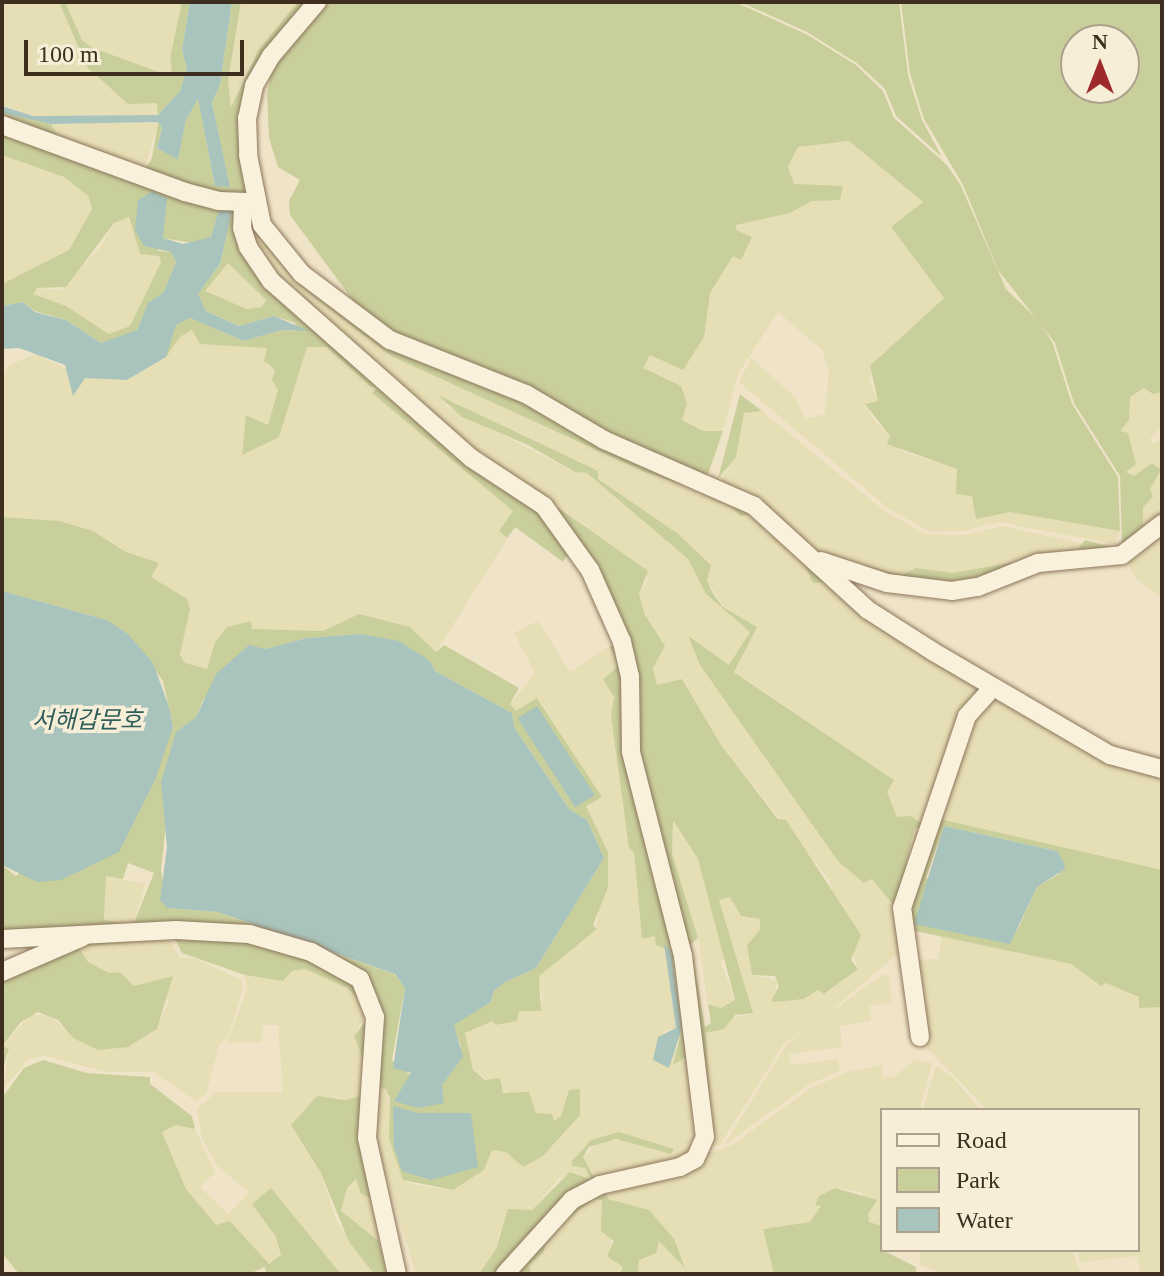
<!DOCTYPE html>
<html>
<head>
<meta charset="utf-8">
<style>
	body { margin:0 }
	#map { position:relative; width:1164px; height:1276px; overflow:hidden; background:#f0e4c8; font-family:"Times New Roman","Noto Sans KR",serif }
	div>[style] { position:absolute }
	.farmland>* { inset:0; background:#e6deb5 }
	.green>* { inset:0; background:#c9cf9b }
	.water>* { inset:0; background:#a9c4bc; transform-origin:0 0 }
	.roads { filter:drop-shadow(0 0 2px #8d765c) drop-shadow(0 0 2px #8d765c) }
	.minor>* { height:18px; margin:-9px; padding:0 9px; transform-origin:9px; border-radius:9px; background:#faf1dc }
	span { translate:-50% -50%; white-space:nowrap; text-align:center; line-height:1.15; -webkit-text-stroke:7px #f7eed8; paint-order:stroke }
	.water-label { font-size:24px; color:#2f5d5a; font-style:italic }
	.frame { position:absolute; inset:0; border:4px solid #3d2e20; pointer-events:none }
	.legend { position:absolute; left:880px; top:1108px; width:260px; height:144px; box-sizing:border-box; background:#f7eed8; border:2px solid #ada18e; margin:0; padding:10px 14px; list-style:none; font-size:24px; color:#3d2e20 }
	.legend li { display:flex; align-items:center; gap:16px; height:40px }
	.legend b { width:40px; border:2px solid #ada18e }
	.north { position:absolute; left:1060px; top:24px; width:80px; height:80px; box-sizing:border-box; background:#f7eed8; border:2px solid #ada18e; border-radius:50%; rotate:0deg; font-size:22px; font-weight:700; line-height:32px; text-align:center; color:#3d2e20 }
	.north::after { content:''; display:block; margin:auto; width:28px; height:36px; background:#9e2a2b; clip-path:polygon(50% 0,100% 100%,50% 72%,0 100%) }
	.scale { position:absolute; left:24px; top:40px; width:220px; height:36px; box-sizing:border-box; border:4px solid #3d2e20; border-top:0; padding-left:10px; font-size:24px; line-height:28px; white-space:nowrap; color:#3d2e20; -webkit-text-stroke:6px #f7eed8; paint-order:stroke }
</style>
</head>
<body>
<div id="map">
	<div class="farmland">
		<i style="clip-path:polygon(2px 2px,59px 2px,87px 67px,158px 103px,158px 115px,33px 116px,2px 105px)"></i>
		<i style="clip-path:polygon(65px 2px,182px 2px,170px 58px,173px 70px,167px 75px,93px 48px,82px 40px)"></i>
		<i style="clip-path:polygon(241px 2px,298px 2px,250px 63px,231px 108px,228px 81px)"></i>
		<i style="clip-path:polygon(158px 122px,145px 169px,58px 136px,51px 124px)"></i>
		<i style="clip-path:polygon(849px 141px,924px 203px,891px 227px,944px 298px,889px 350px,869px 378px,878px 401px,865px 404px,872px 417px,903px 452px,957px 469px,972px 495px,1010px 512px,1120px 531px,1115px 544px,998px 522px,964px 531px,931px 532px,889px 509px,739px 382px,751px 358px,795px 397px,805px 419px,825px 414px,829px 371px,822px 350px,778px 312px,738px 374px,723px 431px,703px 431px,682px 420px,643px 368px,650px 354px,689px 353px,704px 337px,710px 293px,733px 255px,740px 260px,752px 237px,735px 230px,736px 225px,790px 213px,812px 201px,812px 186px,794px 184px,788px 167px,798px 147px)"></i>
		<i style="clip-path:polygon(2px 155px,64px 177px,88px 196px,92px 209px,69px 250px,2px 284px)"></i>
		<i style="clip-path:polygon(250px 207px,265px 245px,301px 287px,391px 356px,647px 473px,754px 514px,868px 617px,982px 691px,924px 825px,897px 817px,887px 792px,893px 779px,734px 671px,757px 627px,722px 605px,707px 580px,711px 564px,677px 533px,598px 479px,453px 401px,444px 405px,575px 472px,587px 473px,688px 559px,706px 594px,750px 632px,730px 666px,694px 650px,700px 665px,864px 883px,908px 863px,914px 830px,922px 830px,902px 950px,811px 1028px,785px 1042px,720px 1145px,710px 1145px,706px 1032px,715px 1033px,728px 1019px,753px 1013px,719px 900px,730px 897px,741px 916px,760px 918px,760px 930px,747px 945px,752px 975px,778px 980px,772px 1000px,804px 999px,819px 990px,825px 994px,858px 969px,829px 880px,721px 745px,682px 679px,657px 685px,653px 668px,665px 646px,645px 615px,639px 594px,648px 579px,642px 568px,548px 498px,472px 453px,274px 279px,248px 240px)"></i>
		<i style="clip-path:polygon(128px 217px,140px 254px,159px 255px,161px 262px,130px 326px,109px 334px,66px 306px,32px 294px,37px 288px,61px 290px,100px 247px,114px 223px)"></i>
		<i style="clip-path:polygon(228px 263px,266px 300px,262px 307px,248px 309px,204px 291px)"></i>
		<i style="clip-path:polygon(192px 330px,267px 348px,266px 365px,275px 370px,272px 380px,278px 389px,268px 425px,246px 415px,242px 454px,257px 446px,294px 386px,307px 347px,328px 347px,370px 386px,378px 387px,372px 393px,514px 511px,500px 531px,507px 539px,436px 652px,410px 627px,359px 614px,323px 631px,252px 629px,250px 621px,227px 627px,215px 642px,207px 670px,185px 663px,151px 577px,159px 563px,126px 552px,93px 531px,59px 521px,2px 517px,2px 377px,8px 365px,36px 354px,85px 378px,127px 380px,166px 357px,180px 337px)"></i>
		<i style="clip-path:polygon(1144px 388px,1153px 394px,1162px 392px,1162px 426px,1150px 439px,1154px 444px,1162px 438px,1162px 509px,1143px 529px,1143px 507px,1134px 476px,1126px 472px,1120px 431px,1129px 397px)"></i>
		<i style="clip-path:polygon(749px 411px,762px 411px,882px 509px,925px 534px,965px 535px,1003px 526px,1084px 544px,1076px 551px,953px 573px,916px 569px,902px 575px,816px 553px,718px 485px,735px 457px,740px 419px)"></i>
		<i style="clip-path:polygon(1162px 537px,1162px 598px,1133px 576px,1126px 559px)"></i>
		<i style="clip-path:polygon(538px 621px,570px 672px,609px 647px,621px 665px,611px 688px,615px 705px,611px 715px,634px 851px,642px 939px,655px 936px,664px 944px,676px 1029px,662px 1031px,690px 1067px,698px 1138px,690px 1158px,596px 1181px,583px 1157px,600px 1141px,633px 1140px,671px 1154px,619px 1132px,581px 1149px,585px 1167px,592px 1180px,559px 1178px,532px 1210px,499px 1232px,496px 1249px,479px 1274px,416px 1274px,384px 1169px,372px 1154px,372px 1087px,386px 1088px,403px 1180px,414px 1185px,453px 1190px,484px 1170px,492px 1150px,543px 1156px,570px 1127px,561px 1116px,554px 1121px,536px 1113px,473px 1070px,465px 1033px,543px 1001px,538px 976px,596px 928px,608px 852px,586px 806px,601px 796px,538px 698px,516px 712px,510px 704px,535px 673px,514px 633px)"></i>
		<i style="clip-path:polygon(997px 696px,1162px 770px,1162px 870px,937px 822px,969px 718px)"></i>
		<i style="clip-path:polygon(672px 817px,698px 859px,712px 905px,725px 958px,721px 963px,735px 1001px,721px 1008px,708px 1004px,698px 938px,672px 854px)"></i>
		<i style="clip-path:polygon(106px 876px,145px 884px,133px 925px,104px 920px)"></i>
		<i style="clip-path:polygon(941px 936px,1071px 964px,1101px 986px,1106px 983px,1162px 1007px,1162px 1274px,1140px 1274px,1138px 1256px,1080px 1262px,1078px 1250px,1138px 1250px,1138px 1110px,988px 1110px,927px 1048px,915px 960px,939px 959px)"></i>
		<i style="clip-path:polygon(169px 939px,180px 958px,195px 958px,241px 980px,243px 989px,228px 1037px,219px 1045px,206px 1094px,196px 1101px,153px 1072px,107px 1072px,44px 1056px,28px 1059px,2px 1091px,9px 1050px,2px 1046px,30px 1015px,49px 1015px,74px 1038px,128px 1047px,153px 1033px,169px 1002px,157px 980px,134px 986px,120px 972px,109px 973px,88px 962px,79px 946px)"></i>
		<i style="clip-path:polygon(305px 969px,347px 988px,362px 1003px,365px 1015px,357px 1029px,367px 1069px,365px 1095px,346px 1100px,336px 1096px,291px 1125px,321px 1173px,336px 1220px,374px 1274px,341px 1274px,271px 1189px,252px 1204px,276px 1237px,281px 1255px,268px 1264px,231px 1222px,216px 1225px,186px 1189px,162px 1131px,176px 1125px,195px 1129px,215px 1172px,200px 1187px,228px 1214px,249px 1192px,216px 1165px,202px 1138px,197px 1109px,216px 1092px,283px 1092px,278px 1025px,263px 1025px,261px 1042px,227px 1043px,247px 989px,245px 975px,283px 981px,292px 971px)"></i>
		<i style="clip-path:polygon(883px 974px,889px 977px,892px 1002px,869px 1006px,871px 1021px,840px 1026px,842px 1047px,789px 1054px,791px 1065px,838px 1059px,840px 1071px,808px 1085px,723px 1146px,787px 1044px)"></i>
		<i style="clip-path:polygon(915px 1060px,932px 1063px,920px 1110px,882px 1110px,882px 1226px,869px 1222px,862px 1192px,835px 1188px,819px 1196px,822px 1205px,810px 1222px,763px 1229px,774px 1274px,638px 1274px,639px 1260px,659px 1240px,685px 1268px,649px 1210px,607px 1199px,604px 1187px,732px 1145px,814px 1086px,851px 1071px,882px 1065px,883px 1077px,894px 1077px)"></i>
		<i style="clip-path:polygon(936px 1066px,953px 1078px,981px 1110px,923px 1110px)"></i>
		<i style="clip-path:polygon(357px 1179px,374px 1199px,393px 1274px,386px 1274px,379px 1241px,341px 1211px,347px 1188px)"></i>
		<i style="clip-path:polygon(594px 1199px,603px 1199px,612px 1248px,623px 1267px,620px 1274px,531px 1274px,529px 1265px,543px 1253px,550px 1232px)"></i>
		<i style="clip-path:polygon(920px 1250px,1072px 1250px,1081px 1274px,946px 1274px,920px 1265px)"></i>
	</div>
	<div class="green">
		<i style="clip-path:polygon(59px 2px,65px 2px,82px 40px,93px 48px,167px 75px,172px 70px,170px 58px,182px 2px,190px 2px,182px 50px,187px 69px,180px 91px,158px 115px,157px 103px,128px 104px,87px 67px)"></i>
		<i style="clip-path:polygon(232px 2px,241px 2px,228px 81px,231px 107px,258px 51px,298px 2px,312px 2px,251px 85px,252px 196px,227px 198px,2px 123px,2px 113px,51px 124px,58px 136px,145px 169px,152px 158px,158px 122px,162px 128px,157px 148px,178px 159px,186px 120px,198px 98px,215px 186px,227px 175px,212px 103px,220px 84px)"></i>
		<i style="clip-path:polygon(evenodd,322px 2px,735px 2px,806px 34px,856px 65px,883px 91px,894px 118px,947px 165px,961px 186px,1006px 289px,1039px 321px,1053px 344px,1072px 404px,1118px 477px,1120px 531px,1010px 512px,976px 519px,972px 496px,956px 494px,957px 469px,887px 444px,890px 436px,865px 404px,878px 401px,870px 366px,944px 298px,891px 227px,923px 202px,849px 141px,798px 147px,788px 167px,794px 184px,843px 186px,840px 200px,812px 201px,790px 213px,736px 225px,736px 230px,752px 237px,741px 260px,733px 256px,710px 293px,704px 337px,683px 370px,650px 355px,643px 368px,681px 386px,687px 403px,682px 420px,703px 431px,723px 431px,706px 480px,651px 459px,527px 391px,391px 337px,367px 321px,301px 270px,279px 245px,260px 209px,250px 154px,257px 86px,290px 35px,322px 2px,274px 60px,267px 94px,269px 138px,278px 167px,300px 180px,289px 201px,290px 215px,366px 318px,302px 268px,267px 223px,252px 124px,259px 86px,274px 60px)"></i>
		<i style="clip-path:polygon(740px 2px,899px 2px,908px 75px,922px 120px,942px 157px,896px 116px,885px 89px,858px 64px,807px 32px)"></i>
		<i style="clip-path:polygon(evenodd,901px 2px,1162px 2px,1162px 392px,1153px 394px,1144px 388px,1130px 397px,1129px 420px,1120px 431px,1128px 433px,1136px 464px,1126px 472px,1134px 476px,1152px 463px,1161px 470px,1150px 489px,1153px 497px,1143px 507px,1143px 528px,1162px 509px,1162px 518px,1122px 547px,1120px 476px,1074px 403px,1055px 343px,998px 270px,963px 185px,924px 119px,910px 74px,901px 2px,1076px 40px,1124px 40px,1124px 88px,1076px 88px,1076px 40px)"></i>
		<i style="clip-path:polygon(evenodd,2px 130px,233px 207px,259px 272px,526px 493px,568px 554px,563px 562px,515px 527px,507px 538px,499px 531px,513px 511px,372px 393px,378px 387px,370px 386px,327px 347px,307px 347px,279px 437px,242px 455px,246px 415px,268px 425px,278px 390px,272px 380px,275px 370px,264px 361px,267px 348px,200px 344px,192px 330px,180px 337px,166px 357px,165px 350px,176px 324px,190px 318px,244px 341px,282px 330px,296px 331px,295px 323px,274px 316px,240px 326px,206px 311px,198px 294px,220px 264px,231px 211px,219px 209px,212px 236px,198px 244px,162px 238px,158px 251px,172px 252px,176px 262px,164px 293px,148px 304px,137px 330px,115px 341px,101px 343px,66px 320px,35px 311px,23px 302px,2px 306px,2px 284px,69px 250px,92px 209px,88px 196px,64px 177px,2px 155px,2px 130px,129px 217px,140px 254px,159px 256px,161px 262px,130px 326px,109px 334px,66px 306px,33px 294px,37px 288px,66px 287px,114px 223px,129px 217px,2px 130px,228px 263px,266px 300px,262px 307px,247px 309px,205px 291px,228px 263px)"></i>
		<i style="clip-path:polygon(250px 208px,269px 243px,299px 277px,388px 343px,525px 397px,603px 443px,752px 509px,869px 613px,982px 691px,868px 617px,829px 582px,813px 583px,799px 553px,754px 514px,740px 516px,724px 499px,647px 473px,391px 356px,301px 287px,265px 245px)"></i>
		<i style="clip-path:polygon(740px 394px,762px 411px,744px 413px,736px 457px,718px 479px)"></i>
		<i style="clip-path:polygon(438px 395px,598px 471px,598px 479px,677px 533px,711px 565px,707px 580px,712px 592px,722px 606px,757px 627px,734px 672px,894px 780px,887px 792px,897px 817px,911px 816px,924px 825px,914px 830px,896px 908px,872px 879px,864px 883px,838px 861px,700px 665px,688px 636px,729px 665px,750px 632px,706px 594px,688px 559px,587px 473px,575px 472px,526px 444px,462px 417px)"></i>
		<i style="clip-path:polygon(evenodd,501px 467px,648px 571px,639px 594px,645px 615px,665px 646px,653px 668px,657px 685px,682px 679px,721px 745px,778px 819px,786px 820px,861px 935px,851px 960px,858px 969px,824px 994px,818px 990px,804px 999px,775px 1002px,771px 1001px,779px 986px,775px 976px,752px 975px,747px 945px,760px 930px,760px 919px,741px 916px,730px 897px,719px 900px,753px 1013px,735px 1015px,724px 1029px,706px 1033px,712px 1125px,639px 780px,632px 675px,602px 583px,501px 467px,673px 820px,698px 859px,735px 1000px,721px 1008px,708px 1004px,711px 1023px,705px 1027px,691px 944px,698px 938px,672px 854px,673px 820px)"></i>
		<i style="clip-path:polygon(evenodd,2px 517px,59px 521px,93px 531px,126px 552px,159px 563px,151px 577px,187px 599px,190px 609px,180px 654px,185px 663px,207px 669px,215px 642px,227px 627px,251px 621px,252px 629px,323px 631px,359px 614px,410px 627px,436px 652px,444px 645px,519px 688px,510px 704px,516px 711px,537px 698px,602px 797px,586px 806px,608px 852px,608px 887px,593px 925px,597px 929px,539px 976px,541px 1011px,519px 1011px,517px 1021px,495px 1025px,493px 1021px,465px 1033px,473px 1070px,485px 1080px,500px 1078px,503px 1093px,529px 1092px,536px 1113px,552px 1114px,554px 1121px,561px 1116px,569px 1090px,580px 1089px,580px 1115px,543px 1156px,523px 1167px,506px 1152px,492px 1150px,484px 1170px,453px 1190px,403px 1180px,389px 1139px,390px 1099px,386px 1089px,372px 1087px,368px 984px,250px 931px,2px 936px,2px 865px,16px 876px,173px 727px,163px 681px,128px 634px,107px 620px,2px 591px,2px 517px,360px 634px,430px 661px,435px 671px,512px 713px,514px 727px,569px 809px,587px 820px,604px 858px,536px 968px,505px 982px,494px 991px,491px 1002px,453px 1025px,461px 1046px,442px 1086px,444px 1103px,392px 1060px,405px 987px,394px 974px,218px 912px,167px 908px,161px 870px,176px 733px,196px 717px,203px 700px,265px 649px,307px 638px,360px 634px,2px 517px,128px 863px,154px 873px,133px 925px,104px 920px,106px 876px,123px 879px,128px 863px)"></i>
		<i style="clip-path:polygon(1085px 540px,1119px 549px,927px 586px,816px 553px,902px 575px,916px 568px,953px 573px,1076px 551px)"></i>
		<i style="clip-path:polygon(618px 642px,627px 709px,673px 924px,698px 1138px,690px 1067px,684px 1058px,673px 1065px,682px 1028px,671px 951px,656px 945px,655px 936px,642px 939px,634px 852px,629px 848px,611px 715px,614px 697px,603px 679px,620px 665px,609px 647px)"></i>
		<i style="clip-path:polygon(evenodd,944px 820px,1162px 870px,1162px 1007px,1139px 1008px,1139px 997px,1106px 983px,1101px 986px,1071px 964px,911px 930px,904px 908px,937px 822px,944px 820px,944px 826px,1057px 851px,1059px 874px,1037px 887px,1017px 931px,926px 878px,944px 826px)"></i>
		<i style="clip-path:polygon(172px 933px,250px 938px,348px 973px,369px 1008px,367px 1069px,354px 1036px,366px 1021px,362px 1003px,347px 988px,305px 969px,292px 971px,283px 981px,245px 975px,182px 953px)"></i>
		<i style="clip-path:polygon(86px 938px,169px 939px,79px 947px,88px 962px,109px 973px,120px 972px,134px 986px,173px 976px,157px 1029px,128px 1047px,98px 1050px,73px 1038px,58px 1020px,38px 1012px,21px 1022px,2px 1046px,9px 1049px,2px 1071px,2px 976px)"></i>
		<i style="clip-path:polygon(43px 1060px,87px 1073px,150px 1077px,150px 1084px,192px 1116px,195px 1129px,176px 1125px,162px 1132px,186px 1189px,216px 1225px,230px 1221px,269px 1264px,281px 1255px,276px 1237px,252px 1204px,271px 1188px,341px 1274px,266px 1274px,265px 1267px,249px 1274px,19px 1274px,2px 1253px,2px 1098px,24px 1068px)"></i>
		<i style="clip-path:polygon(365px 1095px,374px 1199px,361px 1194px,356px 1179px,347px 1188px,341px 1211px,379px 1241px,386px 1274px,374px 1274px,349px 1242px,321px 1173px,291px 1125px,317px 1096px,346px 1100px)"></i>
		<i style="clip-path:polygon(619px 1132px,674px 1149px,671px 1154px,616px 1139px,589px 1147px,583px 1157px,596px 1181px,500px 1274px,479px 1274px,496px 1249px,508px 1209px,532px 1210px,570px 1172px,592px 1180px,585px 1168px,572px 1166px,572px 1161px,591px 1140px)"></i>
		<i style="clip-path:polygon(604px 1187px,608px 1199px,649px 1210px,674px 1239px,685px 1268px,659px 1241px,656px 1253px,639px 1260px,638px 1274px,620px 1274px,623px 1267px,607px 1256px,614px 1241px,601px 1231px,602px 1200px,594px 1199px,550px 1232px,543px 1253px,529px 1265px,531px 1274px,508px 1274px,542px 1233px)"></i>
		<i style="clip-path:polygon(835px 1188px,877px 1200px,868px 1214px,869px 1222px,882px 1226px,882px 1250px,916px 1267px,916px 1274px,774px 1274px,763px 1229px,810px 1222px,821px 1206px,815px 1205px,819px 1196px)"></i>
	</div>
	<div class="water">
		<i style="clip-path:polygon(190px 2px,232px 2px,220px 84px,212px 103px,230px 187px,215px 186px,198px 99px,186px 120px,178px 160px,157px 148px,162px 128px,158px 122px,51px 124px,2px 113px,2px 106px,33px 116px,158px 115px,180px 91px,187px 69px,182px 50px)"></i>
		<i style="clip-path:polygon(153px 191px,167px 198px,163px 238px,183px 244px,211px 237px,219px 209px,232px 211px,220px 264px,198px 294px,206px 311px,239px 326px,274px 316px,309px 331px,282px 330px,244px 341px,190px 318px,176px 325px,166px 357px,127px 380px,85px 378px,73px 396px,65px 365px,19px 348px,2px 349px,2px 306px,23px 302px,35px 312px,66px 320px,101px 343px,137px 330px,148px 303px,164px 292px,176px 262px,171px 252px,144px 246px,135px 230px,138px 200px)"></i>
		<i style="clip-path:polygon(2px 591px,107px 620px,128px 634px,153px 663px,169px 707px,173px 727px,155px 780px,119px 852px,61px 880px,37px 882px,2px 865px)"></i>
		<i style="clip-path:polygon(360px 634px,399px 641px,430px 661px,435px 671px,512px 713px,514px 727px,569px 809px,587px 820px,604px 858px,536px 968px,505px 982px,494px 991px,491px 1002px,454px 1025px,463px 1057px,442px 1085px,444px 1103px,418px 1108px,394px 1101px,411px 1073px,393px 1068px,405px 988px,395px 974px,218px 912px,167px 908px,160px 900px,167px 847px,161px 782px,176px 732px,196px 717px,216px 674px,249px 645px,265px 649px,307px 638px)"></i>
		<i style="left:537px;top:706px;width:106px;height:23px;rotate:57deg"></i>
		<i style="clip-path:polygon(944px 826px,1057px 851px,1064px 863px,1065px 869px,1037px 887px,1010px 944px,914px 924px)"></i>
		<i style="clip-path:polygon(664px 944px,671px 951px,682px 1028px,669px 1068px,653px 1060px,658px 1037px,676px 1028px)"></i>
		<i style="clip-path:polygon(393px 1106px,418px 1113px,471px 1113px,478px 1167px,431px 1180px,402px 1171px,394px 1147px)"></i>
	</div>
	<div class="roads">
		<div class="minor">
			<i style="left:317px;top:2px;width:71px;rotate:130.4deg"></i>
			<i style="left:271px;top:56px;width:34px;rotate:120deg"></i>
			<i style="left:254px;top:86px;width:33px;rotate:102deg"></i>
			<i style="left:247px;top:118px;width:37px;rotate:88deg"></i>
			<i style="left:248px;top:155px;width:71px;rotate:78.7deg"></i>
			<i style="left:262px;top:225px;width:63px;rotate:50.8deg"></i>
			<i style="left:302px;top:274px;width:110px;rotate:36.9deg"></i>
			<i style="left:390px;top:340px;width:146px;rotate:21.7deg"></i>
			<i style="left:526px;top:394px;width:91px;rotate:30.5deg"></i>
			<i style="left:604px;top:440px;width:164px;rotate:23.7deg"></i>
			<i style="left:754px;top:506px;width:154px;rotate:42.4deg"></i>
			<i style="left:868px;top:610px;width:76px;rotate:32.6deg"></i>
			<i style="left:932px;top:651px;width:206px;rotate:30.3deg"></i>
			<i style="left:1110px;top:755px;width:54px;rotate:15.1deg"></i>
			<i style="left:2px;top:125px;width:195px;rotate:20.1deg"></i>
			<i style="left:185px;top:192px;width:35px;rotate:15deg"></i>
			<i style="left:219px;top:201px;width:34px;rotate:2deg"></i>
			<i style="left:243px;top:204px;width:24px;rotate:92deg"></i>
			<i style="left:242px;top:228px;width:20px;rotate:72deg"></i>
			<i style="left:248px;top:247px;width:41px;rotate:55.9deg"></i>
			<i style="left:271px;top:281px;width:267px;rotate:41.5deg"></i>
			<i style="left:471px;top:458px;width:87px;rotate:33.3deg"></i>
			<i style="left:544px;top:506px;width:79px;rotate:54.3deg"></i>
			<i style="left:590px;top:570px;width:79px;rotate:66deg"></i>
			<i style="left:622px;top:642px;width:35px;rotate:77deg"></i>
			<i style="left:630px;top:676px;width:76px;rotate:89.2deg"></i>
			<i style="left:631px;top:752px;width:211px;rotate:75.7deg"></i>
			<i style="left:683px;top:956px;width:182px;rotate:83.1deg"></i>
			<i style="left:705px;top:1137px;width:24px;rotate:114deg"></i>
			<i style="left:695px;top:1159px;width:17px;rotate:152deg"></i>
			<i style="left:680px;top:1167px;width:82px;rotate:167.3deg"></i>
			<i style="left:600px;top:1185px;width:32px;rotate:152deg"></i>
			<i style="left:572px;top:1200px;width:100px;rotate:132.2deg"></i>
			<i style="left:821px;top:561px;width:70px;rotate:18.4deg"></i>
			<i style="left:887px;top:583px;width:65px;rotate:7deg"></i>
			<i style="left:952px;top:591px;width:26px;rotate:-9deg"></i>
			<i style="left:978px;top:587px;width:65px;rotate:-21.8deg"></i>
			<i style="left:1038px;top:563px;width:84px;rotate:-5.4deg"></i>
			<i style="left:1122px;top:555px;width:51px;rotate:-37.8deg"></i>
			<i style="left:2px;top:939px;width:174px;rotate:-3deg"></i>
			<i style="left:176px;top:930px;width:73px;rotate:3.1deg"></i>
			<i style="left:249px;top:934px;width:65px;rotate:16.2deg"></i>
			<i style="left:311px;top:952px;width:56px;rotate:28.9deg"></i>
			<i style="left:360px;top:979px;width:41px;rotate:68.5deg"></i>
			<i style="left:375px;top:1017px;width:121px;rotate:93.8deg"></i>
			<i style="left:367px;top:1138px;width:139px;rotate:77.6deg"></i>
			<i style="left:2px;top:972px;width:88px;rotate:-23.4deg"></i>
			<i style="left:920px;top:1037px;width:130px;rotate:-97.9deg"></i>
			<i style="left:902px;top:908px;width:203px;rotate:-71.3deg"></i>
			<i style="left:967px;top:716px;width:36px;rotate:-48deg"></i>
		</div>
	</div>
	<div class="water-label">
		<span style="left:87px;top:721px">서해갑문호</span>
	</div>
	<div class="frame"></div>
	<ul class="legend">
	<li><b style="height:10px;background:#faf1dc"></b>Road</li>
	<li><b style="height:22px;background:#c9cf9b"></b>Park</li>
	<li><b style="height:22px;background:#a9c4bc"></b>Water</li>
	</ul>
	<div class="north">N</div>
	<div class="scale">100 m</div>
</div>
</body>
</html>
